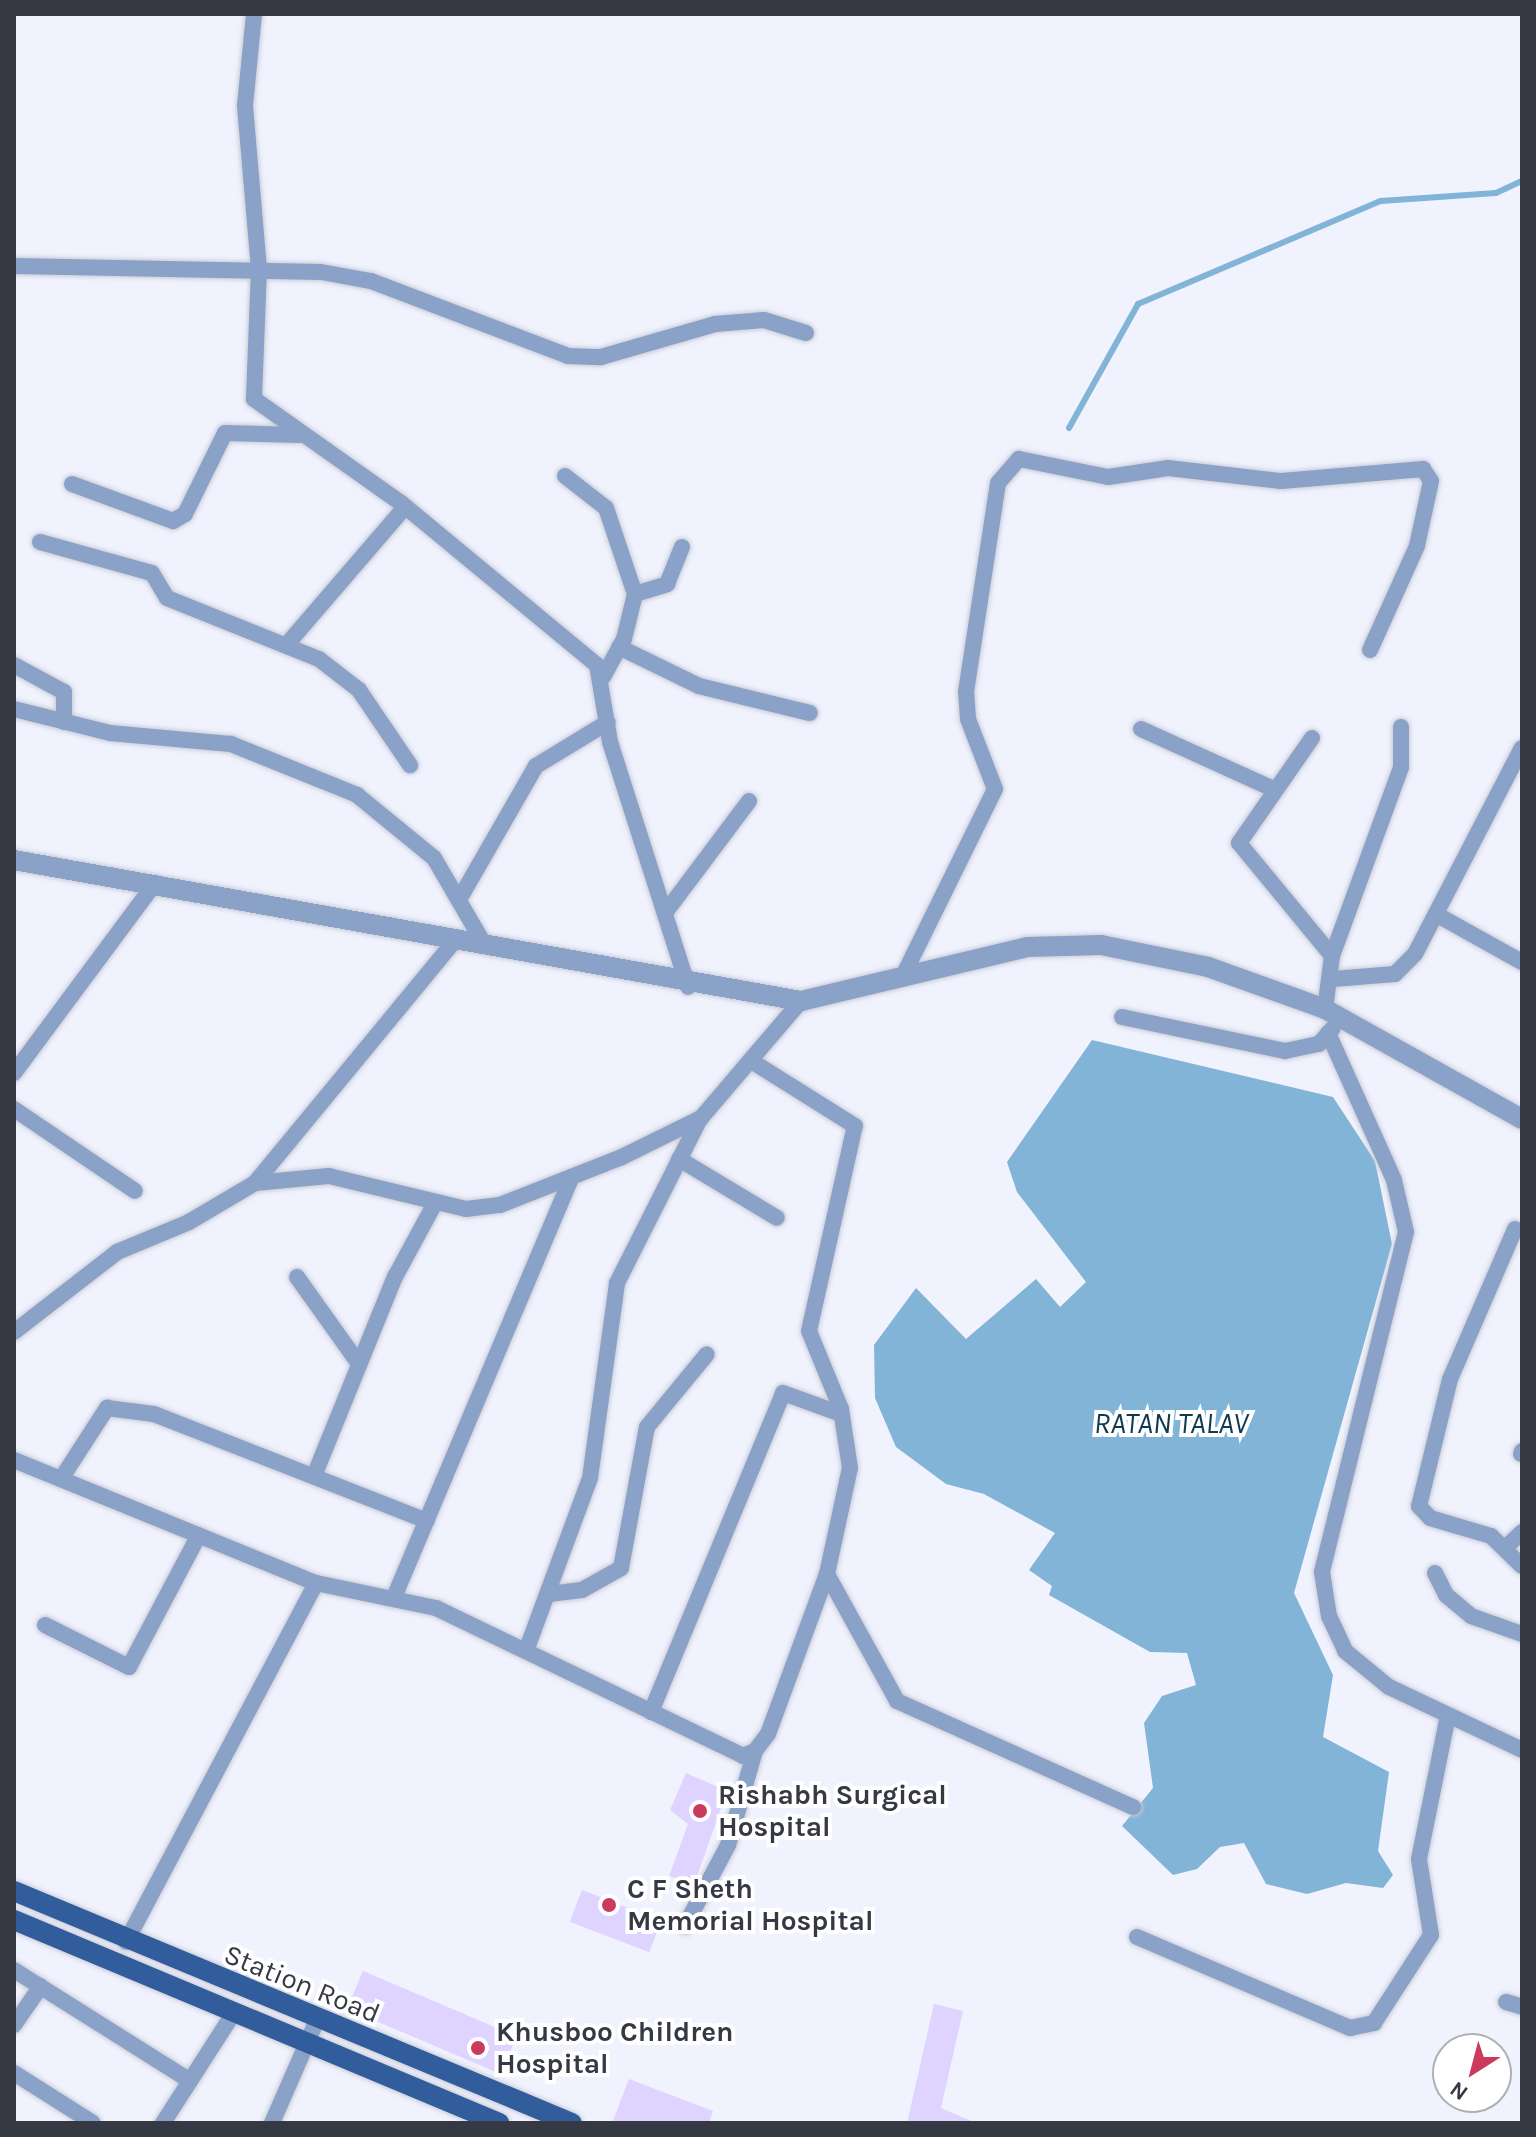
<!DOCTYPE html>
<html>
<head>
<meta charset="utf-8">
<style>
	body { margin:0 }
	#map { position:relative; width:1536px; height:2137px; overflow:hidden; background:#f0f2fd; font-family:Karla,sans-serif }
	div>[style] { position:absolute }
	.water>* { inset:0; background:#81b4d7 }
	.stream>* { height:6px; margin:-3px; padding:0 3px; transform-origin:3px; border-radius:3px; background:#81b4d7 }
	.building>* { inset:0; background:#ded4ff; transform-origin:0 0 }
	.roads { filter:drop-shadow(0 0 2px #cbcdd8) drop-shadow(0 0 2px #cbcdd8) }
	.minor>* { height:16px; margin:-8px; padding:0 8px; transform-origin:8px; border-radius:8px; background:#8aa2c7 }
	.tertiary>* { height:20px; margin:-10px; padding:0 10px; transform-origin:10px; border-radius:10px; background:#8aa2c7 }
	.primary>* { height:20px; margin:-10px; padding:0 10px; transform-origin:10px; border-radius:10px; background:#325d9d }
	.dots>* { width:22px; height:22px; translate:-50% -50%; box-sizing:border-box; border:4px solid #fff; border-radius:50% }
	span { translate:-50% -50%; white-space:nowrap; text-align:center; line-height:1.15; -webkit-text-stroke:8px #fff; paint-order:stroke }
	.poi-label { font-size:28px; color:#363843; font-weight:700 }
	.left { translate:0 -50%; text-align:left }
	.street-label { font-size:28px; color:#363843 }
	.water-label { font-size:30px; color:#103a52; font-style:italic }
	.frame { position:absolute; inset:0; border:16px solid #363843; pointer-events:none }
	.north { position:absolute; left:1432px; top:2033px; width:80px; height:80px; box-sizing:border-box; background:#fff; border:2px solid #afafb4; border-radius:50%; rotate:216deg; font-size:22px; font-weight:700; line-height:32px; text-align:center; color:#363843 }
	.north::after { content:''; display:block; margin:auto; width:28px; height:36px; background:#cb3b5e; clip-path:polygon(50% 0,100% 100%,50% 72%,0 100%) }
</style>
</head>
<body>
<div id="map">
	<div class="water">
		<i style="clip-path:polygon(1092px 1040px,1333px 1097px,1375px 1161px,1392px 1244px,1294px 1593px,1333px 1675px,1323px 1737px,1389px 1772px,1378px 1851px,1393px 1875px,1383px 1888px,1346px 1883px,1307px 1894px,1266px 1884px,1244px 1843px,1220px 1847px,1197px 1869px,1173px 1875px,1122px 1826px,1153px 1788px,1144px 1723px,1162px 1696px,1196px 1685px,1187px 1653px,1150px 1652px,1049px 1595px,1052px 1586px,1029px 1570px,1055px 1533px,984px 1494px,946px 1484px,896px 1447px,875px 1398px,874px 1345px,916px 1288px,966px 1339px,1036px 1279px,1060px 1307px,1086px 1282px,1017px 1192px,1007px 1162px)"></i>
	</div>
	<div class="stream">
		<i style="left:1069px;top:428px;width:142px;rotate:-60.9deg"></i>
		<i style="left:1138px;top:304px;width:264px;rotate:-23deg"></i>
		<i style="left:1381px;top:201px;width:115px;rotate:-4deg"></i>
		<i style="left:1496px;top:193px;width:29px;rotate:-25deg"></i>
	</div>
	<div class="building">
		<i style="clip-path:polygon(686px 1773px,727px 1791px,694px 1885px,669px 1876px,688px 1824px,670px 1810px)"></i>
		<i style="left:582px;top:1890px;width:85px;height:34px;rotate:21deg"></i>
		<i style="left:363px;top:1971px;width:167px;height:41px;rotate:23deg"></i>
		<i style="clip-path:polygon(934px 2004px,963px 2011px,941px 2108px,976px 2123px,907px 2123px)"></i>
		<i style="clip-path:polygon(629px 2079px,713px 2111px,709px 2123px,612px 2123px)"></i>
	</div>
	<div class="roads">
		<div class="minor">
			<i style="left:254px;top:14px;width:92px;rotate:95.6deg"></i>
			<i style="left:245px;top:106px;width:163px;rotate:85.1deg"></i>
			<i style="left:259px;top:268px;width:131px;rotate:92.2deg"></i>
			<i style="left:254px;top:399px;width:180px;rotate:35.3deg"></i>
			<i style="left:401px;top:503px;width:254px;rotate:39.6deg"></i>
			<i style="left:597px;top:665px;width:78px;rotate:80.4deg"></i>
			<i style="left:610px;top:742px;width:257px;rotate:72.3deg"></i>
			<i style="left:14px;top:266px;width:307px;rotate:1.1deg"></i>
			<i style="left:321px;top:272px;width:51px;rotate:10.2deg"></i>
			<i style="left:371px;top:281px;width:211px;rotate:20.8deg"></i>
			<i style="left:568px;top:356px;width:33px;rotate:2deg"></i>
			<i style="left:601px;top:357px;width:119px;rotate:-16.1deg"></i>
			<i style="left:715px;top:324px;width:49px;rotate:-4.7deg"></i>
			<i style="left:764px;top:320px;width:44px;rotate:17.2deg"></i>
			<i style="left:565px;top:476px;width:52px;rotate:38deg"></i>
			<i style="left:606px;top:508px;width:91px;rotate:71.4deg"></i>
			<i style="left:635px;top:594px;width:46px;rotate:103.7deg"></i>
			<i style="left:624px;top:639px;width:43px;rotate:118.9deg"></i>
			<i style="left:72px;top:484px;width:108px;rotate:20.1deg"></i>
			<i style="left:173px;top:521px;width:14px;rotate:-30deg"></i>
			<i style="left:185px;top:514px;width:90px;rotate:-63.7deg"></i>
			<i style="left:225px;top:433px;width:74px;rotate:1.5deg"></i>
			<i style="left:40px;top:542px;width:116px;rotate:15.5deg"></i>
			<i style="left:152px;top:573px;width:29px;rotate:59deg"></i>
			<i style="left:167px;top:598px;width:164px;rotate:21.9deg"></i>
			<i style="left:319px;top:659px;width:51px;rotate:37.8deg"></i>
			<i style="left:359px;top:690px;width:91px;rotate:55.8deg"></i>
			<i style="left:635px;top:594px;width:34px;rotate:-17deg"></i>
			<i style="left:667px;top:584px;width:40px;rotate:-68deg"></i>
			<i style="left:289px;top:642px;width:178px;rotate:-49.3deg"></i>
			<i style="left:619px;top:647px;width:89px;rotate:26deg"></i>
			<i style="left:699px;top:686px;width:114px;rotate:13.7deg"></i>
			<i style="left:14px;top:665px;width:57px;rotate:28.4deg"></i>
			<i style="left:64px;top:692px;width:30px;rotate:90deg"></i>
			<i style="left:14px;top:709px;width:99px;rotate:14deg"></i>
			<i style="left:110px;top:733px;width:121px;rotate:5.2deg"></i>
			<i style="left:231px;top:744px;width:136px;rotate:22deg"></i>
			<i style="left:357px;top:795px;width:99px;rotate:39.3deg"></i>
			<i style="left:434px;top:858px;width:99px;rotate:59.8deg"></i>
			<i style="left:1141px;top:729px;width:145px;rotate:24.4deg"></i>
			<i style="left:1312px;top:738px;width:128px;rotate:124.8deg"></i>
			<i style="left:1239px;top:843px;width:146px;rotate:50.5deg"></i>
			<i style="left:1332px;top:956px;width:53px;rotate:97.5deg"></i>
			<i style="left:460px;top:898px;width:152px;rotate:-60.1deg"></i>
			<i style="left:536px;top:766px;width:84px;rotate:-31.4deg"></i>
			<i style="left:665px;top:913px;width:140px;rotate:-53.1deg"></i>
			<i style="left:1441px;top:917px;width:93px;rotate:29.1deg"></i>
			<i style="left:1332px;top:956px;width:201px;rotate:-69.9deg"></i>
			<i style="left:1401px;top:767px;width:40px;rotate:-90deg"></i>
			<i style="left:904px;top:974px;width:206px;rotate:-63.8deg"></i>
			<i style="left:995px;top:789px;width:75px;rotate:-111.1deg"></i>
			<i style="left:968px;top:719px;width:27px;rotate:-94deg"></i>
			<i style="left:966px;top:692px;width:211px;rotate:-81.3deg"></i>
			<i style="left:998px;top:483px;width:32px;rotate:-49deg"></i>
			<i style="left:1019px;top:459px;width:91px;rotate:11.4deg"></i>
			<i style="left:1108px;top:477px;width:61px;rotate:-8.5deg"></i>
			<i style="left:1168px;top:468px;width:114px;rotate:6.6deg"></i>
			<i style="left:1281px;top:481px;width:143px;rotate:-4.8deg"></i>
			<i style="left:1423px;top:469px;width:14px;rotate:56deg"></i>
			<i style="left:1431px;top:481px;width:66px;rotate:102.2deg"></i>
			<i style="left:1417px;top:546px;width:114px;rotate:114.3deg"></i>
			<i style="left:1333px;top:979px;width:62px;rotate:-4.6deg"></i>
			<i style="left:1395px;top:974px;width:28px;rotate:-45deg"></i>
			<i style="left:1415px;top:954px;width:232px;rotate:-62.6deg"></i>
			<i style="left:1122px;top:1017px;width:167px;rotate:11.8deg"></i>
			<i style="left:1285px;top:1051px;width:35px;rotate:-12deg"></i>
			<i style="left:1319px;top:1044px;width:21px;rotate:-49deg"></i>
			<i style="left:1328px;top:1033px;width:161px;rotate:65.8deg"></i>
			<i style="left:1394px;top:1180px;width:53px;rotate:77deg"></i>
			<i style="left:1406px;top:1232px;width:350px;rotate:103.9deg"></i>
			<i style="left:1322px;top:1572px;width:45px;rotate:81deg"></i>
			<i style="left:1329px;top:1616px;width:38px;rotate:65deg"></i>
			<i style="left:1345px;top:1651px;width:57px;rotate:39.3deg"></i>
			<i style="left:1389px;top:1687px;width:147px;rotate:25.3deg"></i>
			<i style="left:14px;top:1073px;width:237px;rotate:-53.4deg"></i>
			<i style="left:14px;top:1109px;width:146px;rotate:34.1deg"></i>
			<i style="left:679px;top:1159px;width:114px;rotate:31deg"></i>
			<i style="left:255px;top:1183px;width:316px;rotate:-50.5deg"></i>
			<i style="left:1515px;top:1229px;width:163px;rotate:113.4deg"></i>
			<i style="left:1450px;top:1379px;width:131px;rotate:103.7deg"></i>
			<i style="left:1419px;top:1506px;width:16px;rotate:47deg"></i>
			<i style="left:1430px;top:1518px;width:64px;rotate:16.4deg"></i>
			<i style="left:1491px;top:1536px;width:43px;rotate:44.1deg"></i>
			<i style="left:297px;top:1277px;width:107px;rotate:54.5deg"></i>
			<i style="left:14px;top:1332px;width:130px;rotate:-37.8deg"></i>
			<i style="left:117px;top:1252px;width:78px;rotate:-22.6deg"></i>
			<i style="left:189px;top:1222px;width:77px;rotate:-30.6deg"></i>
			<i style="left:255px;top:1183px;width:74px;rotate:-5.4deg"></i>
			<i style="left:329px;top:1176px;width:141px;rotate:13.5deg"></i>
			<i style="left:466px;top:1209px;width:34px;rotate:-7deg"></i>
			<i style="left:500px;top:1205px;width:131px;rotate:-21.5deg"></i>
			<i style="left:622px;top:1157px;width:88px;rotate:-26.3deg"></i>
			<i style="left:701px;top:1118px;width:154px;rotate:-49.5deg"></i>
			<i style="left:1521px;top:1454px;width:3px;rotate:-72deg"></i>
			<i style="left:14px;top:1460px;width:326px;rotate:22.2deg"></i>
			<i style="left:316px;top:1583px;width:123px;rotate:11.8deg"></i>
			<i style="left:436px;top:1608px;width:341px;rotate:25.7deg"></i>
			<i style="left:743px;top:1756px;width:13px;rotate:-23deg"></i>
			<i style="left:755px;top:1751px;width:21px;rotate:-53deg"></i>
			<i style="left:768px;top:1734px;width:171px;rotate:-69.8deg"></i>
			<i style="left:827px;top:1574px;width:108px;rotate:-77.8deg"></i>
			<i style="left:850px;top:1468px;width:60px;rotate:-98.7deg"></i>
			<i style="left:841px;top:1409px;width:84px;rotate:-112.3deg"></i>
			<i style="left:809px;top:1331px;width:210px;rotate:-77.4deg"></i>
			<i style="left:855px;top:1126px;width:120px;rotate:-147.9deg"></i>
			<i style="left:314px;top:1476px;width:215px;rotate:-67.9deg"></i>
			<i style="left:395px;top:1277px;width:84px;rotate:-61.6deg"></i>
			<i style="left:61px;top:1479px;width:85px;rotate:-57.1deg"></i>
			<i style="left:107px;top:1408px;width:47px;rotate:7.3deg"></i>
			<i style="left:154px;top:1414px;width:293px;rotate:21.4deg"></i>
			<i style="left:1506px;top:1547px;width:22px;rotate:-43deg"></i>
			<i style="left:1435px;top:1573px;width:25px;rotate:63deg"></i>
			<i style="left:1446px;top:1595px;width:33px;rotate:40deg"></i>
			<i style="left:1471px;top:1616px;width:54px;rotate:19.4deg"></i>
			<i style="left:827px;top:1574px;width:145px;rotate:61.1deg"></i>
			<i style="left:897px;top:1701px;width:259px;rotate:24.2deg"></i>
			<i style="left:549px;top:1594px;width:33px;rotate:-7deg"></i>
			<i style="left:582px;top:1590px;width:45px;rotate:-29.4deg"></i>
			<i style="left:621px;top:1568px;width:143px;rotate:-79.6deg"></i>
			<i style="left:647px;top:1427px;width:94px;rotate:-50.6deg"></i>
			<i style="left:395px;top:1595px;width:454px;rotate:-67.1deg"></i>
			<i style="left:45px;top:1625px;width:94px;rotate:26.6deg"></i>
			<i style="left:129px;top:1667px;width:149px;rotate:-62.1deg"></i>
			<i style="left:526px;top:1651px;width:184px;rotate:-69.7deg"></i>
			<i style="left:590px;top:1478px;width:197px;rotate:-82.1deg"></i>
			<i style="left:617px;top:1283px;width:184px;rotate:-63.2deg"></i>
			<i style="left:651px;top:1712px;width:345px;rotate:-67.5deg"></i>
			<i style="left:783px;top:1393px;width:62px;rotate:19.9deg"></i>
			<i style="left:685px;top:1926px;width:92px;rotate:-62deg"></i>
			<i style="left:728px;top:1845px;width:98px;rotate:-74deg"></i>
			<i style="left:1137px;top:1937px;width:232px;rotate:23.1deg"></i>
			<i style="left:1350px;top:2028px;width:25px;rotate:-12deg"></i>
			<i style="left:1374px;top:2023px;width:105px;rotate:-57.1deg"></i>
			<i style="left:1431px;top:1935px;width:77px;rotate:-99deg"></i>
			<i style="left:1419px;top:1859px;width:142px;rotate:-78.6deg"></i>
			<i style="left:126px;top:1942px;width:406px;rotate:-62.1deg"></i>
			<i style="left:14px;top:1970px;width:208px;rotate:32.2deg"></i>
			<i style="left:1506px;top:2002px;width:17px;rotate:17deg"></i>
			<i style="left:14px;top:2025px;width:47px;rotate:-55.3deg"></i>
			<i style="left:14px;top:2073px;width:93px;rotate:32.3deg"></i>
			<i style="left:163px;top:2123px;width:130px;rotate:-57.3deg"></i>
			<i style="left:272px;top:2123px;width:112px;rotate:-66.4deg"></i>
		</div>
		<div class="tertiary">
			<i style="left:14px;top:860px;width:800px;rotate:10.16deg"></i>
			<i style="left:801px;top:1001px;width:232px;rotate:-13.4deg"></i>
			<i style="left:1027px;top:947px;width:74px;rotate:-1.5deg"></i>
			<i style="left:1101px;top:945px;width:109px;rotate:11.6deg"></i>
			<i style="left:1208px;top:967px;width:124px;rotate:19.7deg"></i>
			<i style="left:1325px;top:1009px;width:226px;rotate:29.2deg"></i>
		</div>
		<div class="primary">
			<i style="left:14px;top:1891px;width:604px;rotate:22.58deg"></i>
			<i style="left:14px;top:1920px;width:526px;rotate:22.71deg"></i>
		</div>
	</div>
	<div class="dots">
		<i style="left:700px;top:1811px;background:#cb3b5e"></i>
		<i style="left:609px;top:1905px;background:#cb3b5e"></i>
		<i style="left:478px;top:2048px;background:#cb3b5e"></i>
	</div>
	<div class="poi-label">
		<span class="left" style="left:718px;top:1811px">Rishabh Surgical<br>Hospital</span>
		<span class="left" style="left:627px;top:1905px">C F Sheth<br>Memorial Hospital</span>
		<span class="left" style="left:496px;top:2048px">Khusboo Children<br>Hospital</span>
	</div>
	<div class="street-label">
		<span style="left:302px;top:1984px;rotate:22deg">Station Road</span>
	</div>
	<div class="water-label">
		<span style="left:1171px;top:1423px">RATAN TALAV</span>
	</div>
	<div class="frame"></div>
	<div class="north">N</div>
</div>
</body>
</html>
